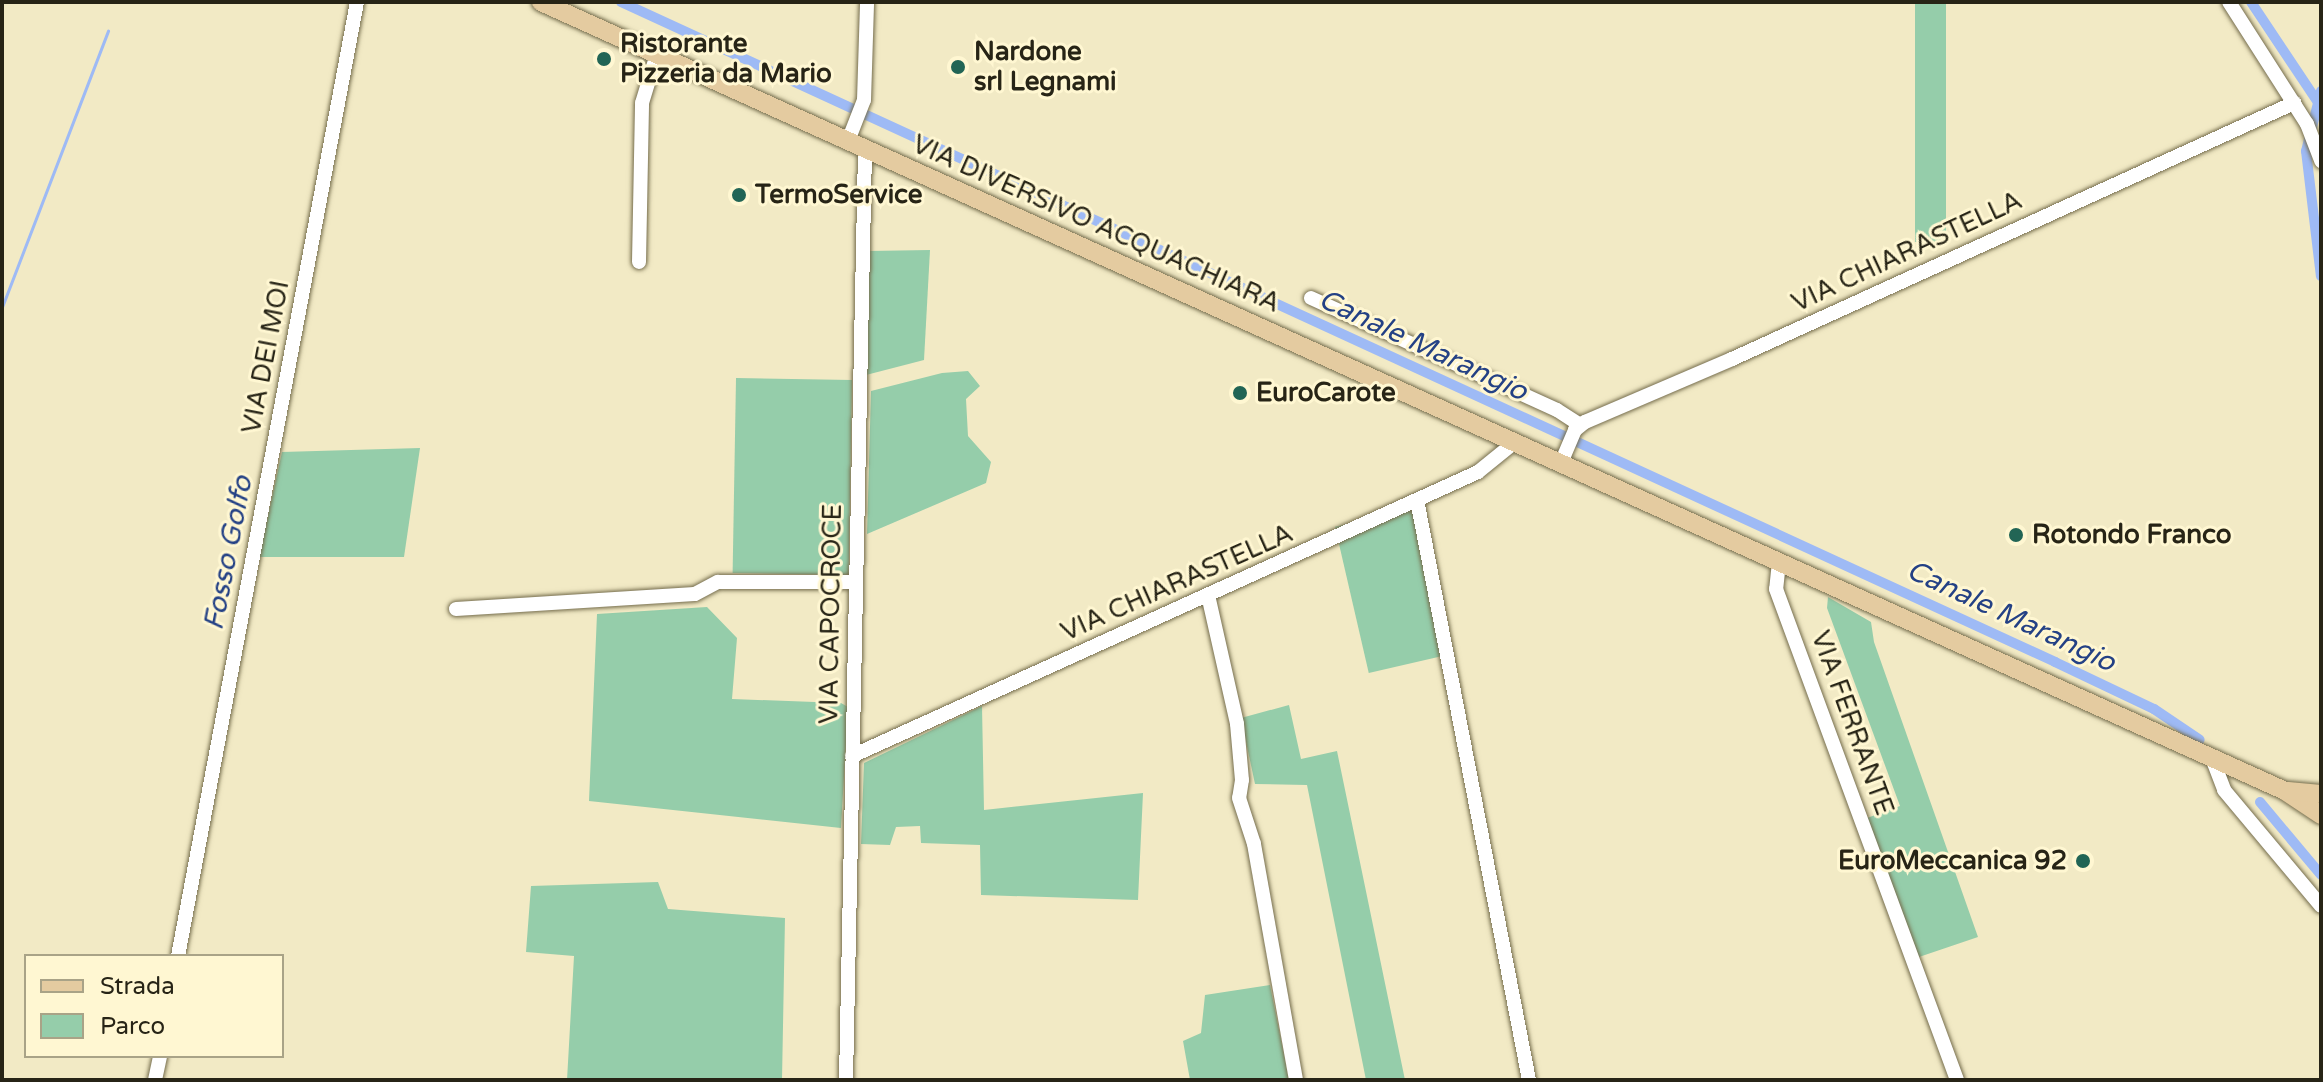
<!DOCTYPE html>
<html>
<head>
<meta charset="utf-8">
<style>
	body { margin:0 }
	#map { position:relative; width:2323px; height:1082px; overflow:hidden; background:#f2eac5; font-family:"Varela Round",sans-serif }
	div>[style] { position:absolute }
	.green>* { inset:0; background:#95cdaa; transform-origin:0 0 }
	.stream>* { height:3px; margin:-1.5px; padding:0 1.5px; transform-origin:1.5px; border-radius:1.5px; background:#9ebaf5 }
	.canal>* { height:10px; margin:-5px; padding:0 5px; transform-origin:5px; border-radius:5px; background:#9ebaf5 }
	.roads { filter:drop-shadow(0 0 2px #756d4d) drop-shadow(0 0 2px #756d4d) }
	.minor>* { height:14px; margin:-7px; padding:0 7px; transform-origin:7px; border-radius:7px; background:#fff }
	.major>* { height:18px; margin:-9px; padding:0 9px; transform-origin:9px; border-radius:9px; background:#e4cba0 }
	.dots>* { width:22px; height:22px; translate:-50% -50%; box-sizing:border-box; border:4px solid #fff7d2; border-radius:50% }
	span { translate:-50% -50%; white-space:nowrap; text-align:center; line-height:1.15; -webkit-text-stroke:6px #fff7d2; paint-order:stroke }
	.poi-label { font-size:26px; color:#272416; font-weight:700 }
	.left { translate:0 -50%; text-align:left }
	.right { translate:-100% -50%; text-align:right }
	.street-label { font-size:26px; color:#272416 }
	.water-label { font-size:28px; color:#244185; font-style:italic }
	.frame { position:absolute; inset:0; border:4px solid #272416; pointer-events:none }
	.legend { position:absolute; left:24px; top:954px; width:260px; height:104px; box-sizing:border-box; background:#fff7d2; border:2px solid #a9a387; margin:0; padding:10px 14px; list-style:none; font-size:24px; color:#272416 }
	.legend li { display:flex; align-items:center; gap:16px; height:40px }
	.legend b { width:40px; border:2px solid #a9a387 }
</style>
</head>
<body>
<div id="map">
	<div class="green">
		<i style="left:1915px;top:2px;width:31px;height:240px"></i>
		<i style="clip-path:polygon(930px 250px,924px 360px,866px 375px,868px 251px)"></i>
		<i style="clip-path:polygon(968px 371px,980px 386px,966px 399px,968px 436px,991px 462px,986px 483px,867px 534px,871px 391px,942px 373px)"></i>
		<i style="left:852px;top:380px;width:195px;height:116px;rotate:91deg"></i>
		<i style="clip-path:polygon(420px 448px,404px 557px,259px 557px,282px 452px)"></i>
		<i style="left:1412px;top:509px;width:150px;height:79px;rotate:77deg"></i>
		<i style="clip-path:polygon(1828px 597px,1871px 622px,1874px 642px,1978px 937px,1919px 957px,1867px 818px,1900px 806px,1827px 608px)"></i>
		<i style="clip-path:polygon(707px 607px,737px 638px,732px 699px,841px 703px,848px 707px,841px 828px,589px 801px,597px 614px)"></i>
		<i style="clip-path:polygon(1289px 705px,1301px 759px,1337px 751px,1405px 1080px,1366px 1080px,1307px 785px,1255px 784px,1241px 718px)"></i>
		<i style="clip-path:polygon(982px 706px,984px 810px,1143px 793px,1138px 900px,981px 895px,980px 845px,921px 843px,920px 826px,896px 827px,890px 845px,861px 844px,864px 763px)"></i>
		<i style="clip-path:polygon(658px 882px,668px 909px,785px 918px,782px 1080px,567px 1080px,574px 956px,526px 952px,531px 886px)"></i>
		<i style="clip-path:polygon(1270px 985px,1289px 1080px,1190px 1080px,1183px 1041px,1201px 1033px,1205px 995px)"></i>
	</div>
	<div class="stream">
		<i style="left:2px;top:307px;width:296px;rotate:-69deg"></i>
	</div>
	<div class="canal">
		<i style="left:621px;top:2px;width:1579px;rotate:24.71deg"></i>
		<i style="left:2055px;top:662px;width:110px;rotate:25.4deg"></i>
		<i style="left:2154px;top:709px;width:55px;rotate:34deg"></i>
		<i style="left:2251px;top:2px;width:123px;rotate:56.3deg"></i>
		<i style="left:2321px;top:91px;width:62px;rotate:104deg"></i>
		<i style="left:2306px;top:151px;width:126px;rotate:83.2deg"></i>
		<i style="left:2260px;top:802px;width:95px;rotate:50.1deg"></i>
	</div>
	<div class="roads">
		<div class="minor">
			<i style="left:2229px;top:2px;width:145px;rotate:57.4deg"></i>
			<i style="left:2307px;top:124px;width:40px;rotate:69deg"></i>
			<i style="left:848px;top:141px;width:44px;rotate:-68.7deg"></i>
			<i style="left:864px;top:100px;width:98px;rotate:-88.2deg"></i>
			<i style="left:639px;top:262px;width:159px;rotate:-88.9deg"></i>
			<i style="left:642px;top:103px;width:51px;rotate:-73deg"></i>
			<i style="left:1311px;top:298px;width:270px;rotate:24.5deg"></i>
			<i style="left:1557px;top:410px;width:27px;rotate:33deg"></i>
			<i style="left:1561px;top:463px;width:36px;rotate:-67deg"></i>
			<i style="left:1575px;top:430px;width:13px;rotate:-39deg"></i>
			<i style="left:1585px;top:422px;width:160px;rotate:-23.2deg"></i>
			<i style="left:1732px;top:359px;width:618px;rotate:-24.49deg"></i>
			<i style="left:1417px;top:500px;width:591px;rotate:79.07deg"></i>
			<i style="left:1779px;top:562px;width:27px;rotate:96deg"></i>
			<i style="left:1776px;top:589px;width:523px;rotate:69.76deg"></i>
			<i style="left:1208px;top:595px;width:132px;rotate:77.3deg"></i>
			<i style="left:1237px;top:724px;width:56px;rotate:84.9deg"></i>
			<i style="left:1242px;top:780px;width:18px;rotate:99deg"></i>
			<i style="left:1239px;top:798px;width:48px;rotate:71.9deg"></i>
			<i style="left:1254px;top:844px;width:240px;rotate:79.9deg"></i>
			<i style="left:456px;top:609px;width:239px;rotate:-3.6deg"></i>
			<i style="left:695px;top:594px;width:26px;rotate:-28deg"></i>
			<i style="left:718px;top:582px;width:138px"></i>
			<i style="left:852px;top:756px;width:687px;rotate:-24.4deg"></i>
			<i style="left:1478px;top:472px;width:48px;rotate:-39deg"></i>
			<i style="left:2212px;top:758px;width:34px;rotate:69deg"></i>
			<i style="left:2224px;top:790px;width:151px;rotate:50.1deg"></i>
			<i style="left:178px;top:956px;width:971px;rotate:-79.37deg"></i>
			<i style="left:155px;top:1080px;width:25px;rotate:-78deg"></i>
			<i style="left:846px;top:1080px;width:932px;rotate:-88.83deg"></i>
		</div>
		<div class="major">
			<i style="left:541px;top:2px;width:1914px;rotate:24.34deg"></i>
			<i style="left:2285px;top:791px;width:43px;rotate:33.7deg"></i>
			<i style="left:2288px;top:791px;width:33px;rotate:5deg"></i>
		</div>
	</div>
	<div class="dots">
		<i style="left:604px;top:59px;background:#226555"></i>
		<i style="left:958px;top:67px;background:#226555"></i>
		<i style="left:739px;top:195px;background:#226555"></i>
		<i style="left:1240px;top:393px;background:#226555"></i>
		<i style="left:2016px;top:535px;background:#226555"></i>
		<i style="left:2083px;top:861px;background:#226555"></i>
	</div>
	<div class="poi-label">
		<span class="left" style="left:620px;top:59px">Ristorante<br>Pizzeria da Mario</span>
		<span class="left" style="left:974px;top:67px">Nardone<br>srl Legnami</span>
		<span class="left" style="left:755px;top:195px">TermoService</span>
		<span class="left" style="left:1256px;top:393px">EuroCarote</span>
		<span class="left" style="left:2032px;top:535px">Rotondo Franco</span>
		<span class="right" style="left:2067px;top:861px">EuroMeccanica 92</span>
	</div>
	<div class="street-label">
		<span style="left:1096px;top:224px;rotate:24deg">VIA DIVERSIVO ACQUACHIARA</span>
		<span style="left:1907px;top:252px;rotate:-25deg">VIA CHIARASTELLA</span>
		<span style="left:266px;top:357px;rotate:-79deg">VIA DEI MOI</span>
		<span style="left:1177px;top:583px;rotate:-24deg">VIA CHIARASTELLA</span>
		<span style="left:831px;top:614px;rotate:-89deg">VIA CAPOCROCE</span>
		<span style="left:1852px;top:723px;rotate:70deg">VIA FERRANTE</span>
	</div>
	<div class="water-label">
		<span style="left:1423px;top:345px;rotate:25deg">Canale Marangio</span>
		<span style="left:228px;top:553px;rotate:-79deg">Fosso Golfo</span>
		<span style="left:2011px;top:616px;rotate:25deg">Canale Marangio</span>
	</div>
	<div class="frame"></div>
	<ul class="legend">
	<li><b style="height:10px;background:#e4cba0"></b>Strada</li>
	<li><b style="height:22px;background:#95cdaa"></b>Parco</li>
	</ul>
</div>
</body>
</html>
